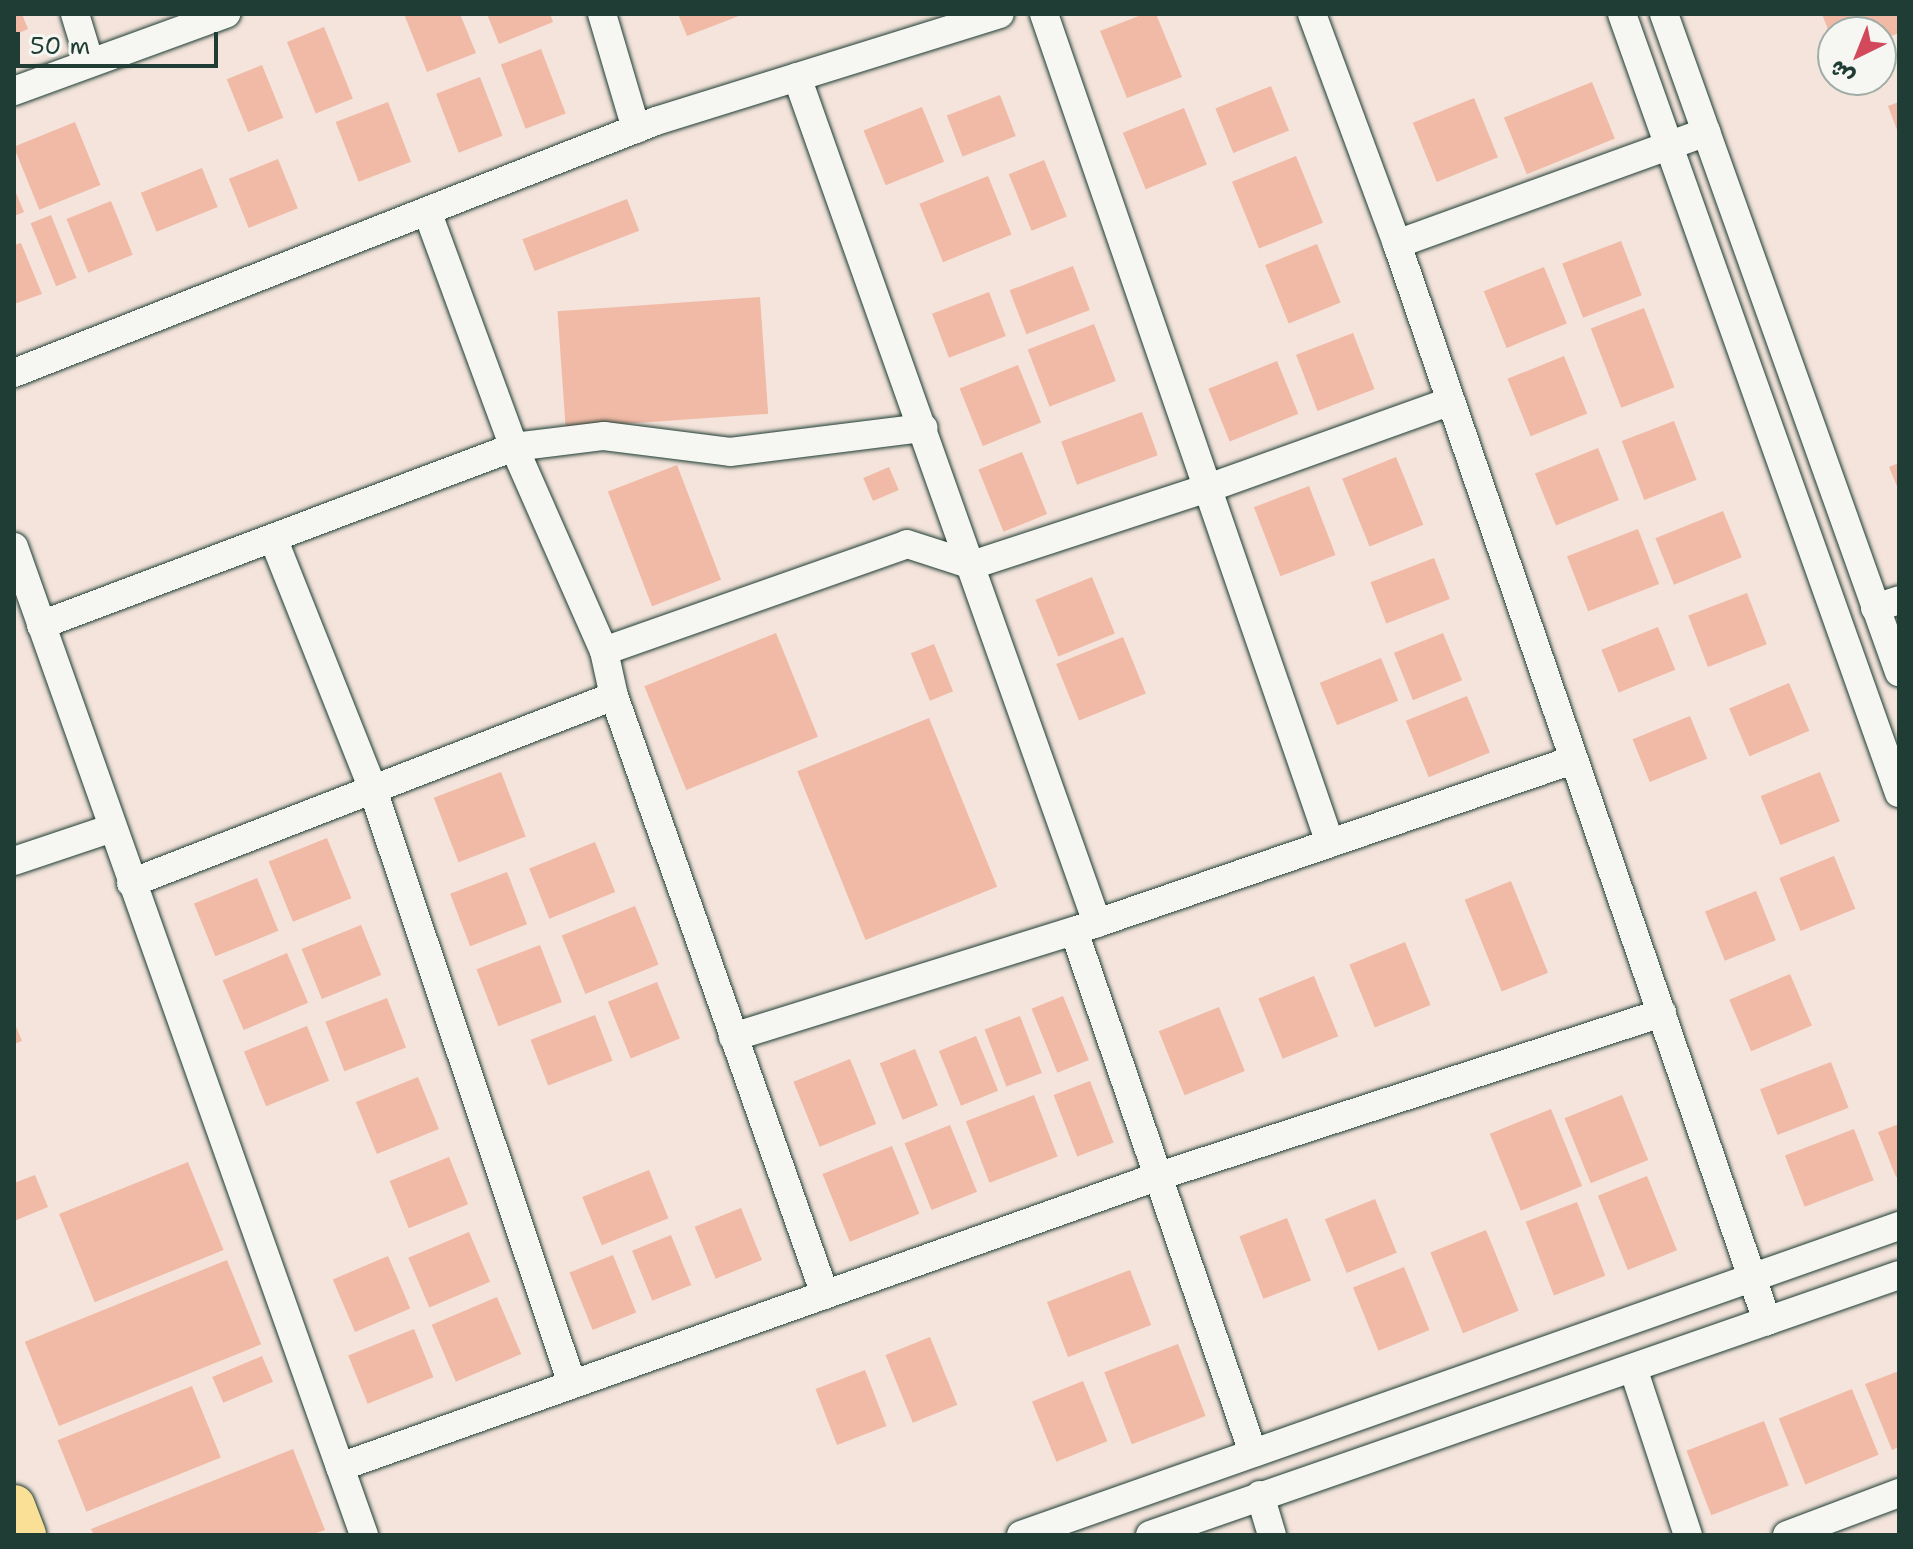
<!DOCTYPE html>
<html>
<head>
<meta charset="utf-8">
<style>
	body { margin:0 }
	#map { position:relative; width:1913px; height:1549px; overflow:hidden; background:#f4e4db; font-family:"Shantell Sans","Playpen Sans Arabic",sans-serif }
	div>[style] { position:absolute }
	.building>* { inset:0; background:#f1baa6; transform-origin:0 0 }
	.roads { filter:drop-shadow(0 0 2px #1f3d34) drop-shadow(0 0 2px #1f3d34) }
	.minor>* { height:28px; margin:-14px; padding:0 14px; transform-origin:14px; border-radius:14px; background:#f6f6f2 }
	.highway>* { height:42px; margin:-21px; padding:0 21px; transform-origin:21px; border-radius:21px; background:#fadf96 }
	span { translate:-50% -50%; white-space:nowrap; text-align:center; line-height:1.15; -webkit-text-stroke:7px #f6f6f2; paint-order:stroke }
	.frame { position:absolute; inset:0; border:16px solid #1f3d34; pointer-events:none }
	.north { position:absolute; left:1817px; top:16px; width:80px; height:80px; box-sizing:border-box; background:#f6f6f2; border:2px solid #a0aca6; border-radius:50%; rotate:223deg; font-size:22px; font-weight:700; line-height:32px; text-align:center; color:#1f3d34 }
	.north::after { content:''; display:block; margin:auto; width:28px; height:36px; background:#d1495b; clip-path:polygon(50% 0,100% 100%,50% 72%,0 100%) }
	.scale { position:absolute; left:16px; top:32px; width:202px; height:36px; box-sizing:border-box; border:4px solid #1f3d34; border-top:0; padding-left:10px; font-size:24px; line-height:28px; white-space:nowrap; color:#1f3d34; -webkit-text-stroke:6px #f6f6f2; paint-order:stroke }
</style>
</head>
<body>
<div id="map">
	<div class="building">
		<i style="clip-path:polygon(14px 14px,22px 14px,28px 29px,14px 35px)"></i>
		<i style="clip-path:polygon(404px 14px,460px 14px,476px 53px,427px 72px)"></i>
		<i style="clip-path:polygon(487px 14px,550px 14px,553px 22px,499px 44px)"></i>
		<i style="clip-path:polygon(678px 14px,744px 14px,687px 36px)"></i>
		<i style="clip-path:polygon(1144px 14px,1156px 14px,1182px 77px,1127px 98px,1100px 31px)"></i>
		<i style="clip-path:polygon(1822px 14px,1899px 14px,1899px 33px,1881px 40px,1881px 32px,1833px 32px,1833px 42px)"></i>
		<i style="left:324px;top:27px;width:77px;height:40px;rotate:68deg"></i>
		<i style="left:541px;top:49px;width:69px;height:43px;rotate:69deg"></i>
		<i style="left:262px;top:65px;width:57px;height:38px;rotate:68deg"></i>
		<i style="left:480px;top:77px;width:63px;height:47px;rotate:69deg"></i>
		<i style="left:1592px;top:82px;width:61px;height:95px;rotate:68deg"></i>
		<i style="left:1271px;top:86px;width:48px;height:60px;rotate:68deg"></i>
		<i style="left:1000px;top:95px;width:44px;height:57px;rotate:69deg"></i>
		<i style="left:1474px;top:98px;width:64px;height:66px;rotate:68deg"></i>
		<i style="left:388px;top:102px;width:64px;height:56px;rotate:69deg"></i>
		<i style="clip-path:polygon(1899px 102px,1899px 135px,1888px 106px)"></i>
		<i style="left:922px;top:107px;width:59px;height:63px;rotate:68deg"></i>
		<i style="left:1184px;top:108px;width:61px;height:66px;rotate:68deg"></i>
		<i style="left:75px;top:122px;width:68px;height:66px;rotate:68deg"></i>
		<i style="left:1296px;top:156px;width:72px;height:69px;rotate:68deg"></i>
		<i style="left:278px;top:159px;width:53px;height:53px;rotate:68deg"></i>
		<i style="left:1044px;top:160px;width:61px;height:38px;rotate:68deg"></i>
		<i style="left:202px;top:168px;width:42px;height:66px;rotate:68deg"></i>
		<i style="left:988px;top:176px;width:63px;height:74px;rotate:68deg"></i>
		<i style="clip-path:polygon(14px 188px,24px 212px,14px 216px)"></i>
		<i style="left:627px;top:199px;width:34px;height:112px;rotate:69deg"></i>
		<i style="left:111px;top:201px;width:58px;height:48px;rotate:68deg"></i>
		<i style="left:51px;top:215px;width:68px;height:22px;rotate:68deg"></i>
		<i style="left:1621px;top:241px;width:58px;height:63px;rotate:69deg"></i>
		<i style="clip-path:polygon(21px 243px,42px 294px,14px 304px,14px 245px)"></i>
		<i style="left:1317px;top:244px;width:63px;height:56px;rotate:68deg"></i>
		<i style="left:1073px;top:266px;width:47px;height:68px;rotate:69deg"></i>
		<i style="left:1544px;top:267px;width:61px;height:65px;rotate:68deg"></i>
		<i style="left:989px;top:292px;width:47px;height:61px;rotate:69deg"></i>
		<i style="left:760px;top:297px;width:117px;height:203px;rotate:86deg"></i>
		<i style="left:1644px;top:308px;width:85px;height:57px;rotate:69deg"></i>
		<i style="left:1094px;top:324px;width:61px;height:71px;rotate:69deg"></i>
		<i style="left:1353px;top:333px;width:60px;height:61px;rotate:69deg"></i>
		<i style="left:1564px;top:356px;width:62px;height:61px;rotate:68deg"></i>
		<i style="left:1277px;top:361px;width:57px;height:74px;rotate:68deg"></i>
		<i style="left:1018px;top:365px;width:62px;height:63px;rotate:68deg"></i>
		<i style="left:1142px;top:412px;width:46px;height:86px;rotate:70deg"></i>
		<i style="left:1674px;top:421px;width:63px;height:56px;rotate:69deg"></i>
		<i style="left:1598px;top:448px;width:56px;height:68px;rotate:68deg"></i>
		<i style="left:1022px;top:452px;width:67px;height:47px;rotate:68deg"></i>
		<i style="left:1396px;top:457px;width:73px;height:58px;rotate:68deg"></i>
		<i style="clip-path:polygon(1899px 463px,1899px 491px,1889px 467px)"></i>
		<i style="left:677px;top:465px;width:123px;height:74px;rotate:69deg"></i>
		<i style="left:889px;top:467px;width:25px;height:28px;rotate:67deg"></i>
		<i style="left:1309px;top:486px;width:74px;height:59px;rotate:69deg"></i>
		<i style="left:1723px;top:511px;width:50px;height:73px;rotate:68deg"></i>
		<i style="left:1638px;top:529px;width:59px;height:76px;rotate:69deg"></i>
		<i style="left:1434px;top:558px;width:44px;height:68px;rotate:69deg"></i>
		<i style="left:1092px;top:577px;width:61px;height:61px;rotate:68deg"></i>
		<i style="left:1747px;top:593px;width:55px;height:63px;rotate:69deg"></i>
		<i style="left:1658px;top:627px;width:46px;height:61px;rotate:68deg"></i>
		<i style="left:776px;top:633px;width:112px;height:142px;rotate:68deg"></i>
		<i style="left:1443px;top:633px;width:51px;height:53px;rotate:68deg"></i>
		<i style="left:1123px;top:637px;width:61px;height:72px;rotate:68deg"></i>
		<i style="left:934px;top:644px;width:51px;height:25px;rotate:68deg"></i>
		<i style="left:1381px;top:658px;width:46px;height:66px;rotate:68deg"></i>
		<i style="left:1789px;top:683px;width:52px;height:65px;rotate:67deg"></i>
		<i style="left:1467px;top:696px;width:61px;height:66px;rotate:68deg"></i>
		<i style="left:1690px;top:716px;width:46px;height:62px;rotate:68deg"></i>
		<i style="left:929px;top:718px;width:182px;height:142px;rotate:68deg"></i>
		<i style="left:501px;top:772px;width:69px;height:72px;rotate:69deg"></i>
		<i style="left:1820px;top:772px;width:53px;height:64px;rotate:68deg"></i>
		<i style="left:327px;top:838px;width:65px;height:63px;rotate:68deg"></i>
		<i style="left:595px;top:842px;width:54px;height:71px;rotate:68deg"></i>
		<i style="left:1834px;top:856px;width:57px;height:59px;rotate:68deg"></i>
		<i style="left:507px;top:872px;width:56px;height:61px;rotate:69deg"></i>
		<i style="left:257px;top:878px;width:57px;height:68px;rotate:68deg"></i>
		<i style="left:1511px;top:881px;width:99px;height:50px;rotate:68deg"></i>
		<i style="left:1756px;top:891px;width:53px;height:55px;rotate:68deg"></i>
		<i style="left:635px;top:906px;width:63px;height:79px;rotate:68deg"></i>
		<i style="left:361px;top:925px;width:54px;height:64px;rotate:68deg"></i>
		<i style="left:1405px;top:942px;width:68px;height:60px;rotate:68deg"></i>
		<i style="left:540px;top:945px;width:61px;height:68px;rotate:69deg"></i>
		<i style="left:287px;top:953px;width:54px;height:70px;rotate:67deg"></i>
		<i style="left:1790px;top:974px;width:56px;height:66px;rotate:67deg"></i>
		<i style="left:1314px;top:976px;width:65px;height:60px;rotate:68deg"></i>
		<i style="left:657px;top:982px;width:61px;height:53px;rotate:68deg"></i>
		<i style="left:1063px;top:996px;width:69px;height:34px;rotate:68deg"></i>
		<i style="left:387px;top:998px;width:53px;height:66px;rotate:69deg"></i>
		<i style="left:1219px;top:1007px;width:69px;height:65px;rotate:68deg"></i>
		<i style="left:595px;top:1015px;width:49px;height:69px;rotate:69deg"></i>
		<i style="left:1020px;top:1016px;width:61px;height:38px;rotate:69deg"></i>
		<i style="clip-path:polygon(14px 1022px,22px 1041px,14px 1044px)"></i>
		<i style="left:307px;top:1026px;width:59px;height:68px;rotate:68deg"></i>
		<i style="left:976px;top:1036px;width:59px;height:40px;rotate:68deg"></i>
		<i style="left:915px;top:1049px;width:61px;height:38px;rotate:68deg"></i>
		<i style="left:850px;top:1059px;width:70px;height:61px;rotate:68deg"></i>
		<i style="left:1831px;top:1062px;width:49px;height:76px;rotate:69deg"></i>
		<i style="left:418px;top:1077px;width:56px;height:67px;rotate:68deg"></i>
		<i style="left:1090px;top:1081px;width:66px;height:39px;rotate:69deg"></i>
		<i style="left:1034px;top:1095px;width:66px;height:73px;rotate:69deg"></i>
		<i style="left:1622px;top:1095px;width:70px;height:62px;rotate:68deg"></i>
		<i style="left:1551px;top:1109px;width:83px;height:66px;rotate:68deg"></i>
		<i style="clip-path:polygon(1899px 1124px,1899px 1176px,1896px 1177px,1878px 1132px)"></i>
		<i style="left:950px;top:1125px;width:72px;height:49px;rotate:68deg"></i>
		<i style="left:1854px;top:1129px;width:55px;height:74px;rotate:69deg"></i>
		<i style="left:892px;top:1146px;width:73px;height:75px;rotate:68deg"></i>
		<i style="left:449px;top:1157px;width:51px;height:64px;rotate:68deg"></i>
		<i style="left:188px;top:1162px;width:95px;height:139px;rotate:68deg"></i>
		<i style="left:649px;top:1170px;width:52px;height:72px;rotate:68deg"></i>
		<i style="clip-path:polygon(35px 1175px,48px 1207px,14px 1221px,14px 1183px)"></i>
		<i style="left:1647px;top:1176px;width:80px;height:53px;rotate:68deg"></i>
		<i style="left:1375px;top:1199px;width:58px;height:54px;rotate:68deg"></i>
		<i style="left:1577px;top:1202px;width:79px;height:55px;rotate:69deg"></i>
		<i style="left:741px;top:1208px;width:56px;height:50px;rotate:68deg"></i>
		<i style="left:1287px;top:1218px;width:67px;height:51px;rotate:69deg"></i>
		<i style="left:1486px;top:1230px;width:87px;height:60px;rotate:68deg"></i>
		<i style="left:469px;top:1232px;width:54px;height:66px;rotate:67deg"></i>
		<i style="left:671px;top:1235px;width:54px;height:42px;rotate:68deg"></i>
		<i style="left:613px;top:1255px;width:62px;height:47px;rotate:68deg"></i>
		<i style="left:388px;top:1256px;width:57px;height:60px;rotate:67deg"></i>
		<i style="left:227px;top:1260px;width:91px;height:218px;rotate:68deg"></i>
		<i style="left:1404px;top:1267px;width:68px;height:55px;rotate:68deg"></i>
		<i style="left:1130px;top:1270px;width:59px;height:89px;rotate:69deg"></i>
		<i style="left:497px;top:1297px;width:62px;height:71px;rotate:67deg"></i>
		<i style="left:414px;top:1329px;width:52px;height:71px;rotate:68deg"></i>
		<i style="left:930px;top:1337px;width:73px;height:48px;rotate:68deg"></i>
		<i style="left:1178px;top:1344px;width:77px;height:79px;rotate:69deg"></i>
		<i style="left:262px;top:1356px;width:28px;height:54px;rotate:67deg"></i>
		<i style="left:865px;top:1370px;width:60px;height:53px;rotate:69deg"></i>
		<i style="clip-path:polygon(1899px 1371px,1899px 1447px,1892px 1450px,1865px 1384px)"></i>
		<i style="left:1083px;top:1381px;width:65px;height:55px;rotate:68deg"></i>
		<i style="left:192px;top:1386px;width:77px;height:145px;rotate:68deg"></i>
		<i style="left:1852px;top:1389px;width:71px;height:79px;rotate:68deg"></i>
		<i style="left:1764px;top:1421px;width:69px;height:83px;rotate:69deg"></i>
		<i style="clip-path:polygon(293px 1449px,325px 1530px,311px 1535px,94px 1535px,91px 1529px)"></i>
	</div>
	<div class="roads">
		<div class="minor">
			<i style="left:75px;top:14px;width:51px;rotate:73deg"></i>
			<i style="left:602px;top:14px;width:120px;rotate:73.5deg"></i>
			<i style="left:1044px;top:14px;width:877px;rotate:70.97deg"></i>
			<i style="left:1312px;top:14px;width:245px;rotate:69.7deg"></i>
			<i style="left:1397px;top:244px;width:1139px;rotate:71.04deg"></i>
			<i style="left:1622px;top:14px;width:827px;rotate:70.43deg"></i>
			<i style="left:1664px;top:14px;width:699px;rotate:70.35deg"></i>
			<i style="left:797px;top:77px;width:898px;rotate:70.47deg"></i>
			<i style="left:14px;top:91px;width:226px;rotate:-20deg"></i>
			<i style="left:427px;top:211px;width:252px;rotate:69.8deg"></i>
			<i style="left:514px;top:447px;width:223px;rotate:66.2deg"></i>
			<i style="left:604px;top:651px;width:46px;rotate:77.5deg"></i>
			<i style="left:614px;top:696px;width:635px;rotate:70.59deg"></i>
			<i style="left:1397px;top:244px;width:329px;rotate:-19.9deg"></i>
			<i style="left:14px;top:373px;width:690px;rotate:-21.43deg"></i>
			<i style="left:656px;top:121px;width:360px;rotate:-17.3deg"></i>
			<i style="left:273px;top:538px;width:268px;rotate:68.3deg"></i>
			<i style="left:372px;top:787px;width:630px;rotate:71.48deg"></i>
			<i style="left:14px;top:547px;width:1048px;rotate:70.49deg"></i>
			<i style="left:1875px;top:608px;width:25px;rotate:-18deg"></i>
			<i style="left:41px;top:625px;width:505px;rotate:-20.62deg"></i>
			<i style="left:514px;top:447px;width:91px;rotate:-7deg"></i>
			<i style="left:604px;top:436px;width:127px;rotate:7.2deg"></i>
			<i style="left:730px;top:452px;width:195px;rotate:-7.1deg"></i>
			<i style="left:604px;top:651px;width:321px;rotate:-19.4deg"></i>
			<i style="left:907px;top:544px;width:68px;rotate:17.9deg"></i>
			<i style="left:972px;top:565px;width:251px;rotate:-18.1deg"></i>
			<i style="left:1211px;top:487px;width:252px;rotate:-19.7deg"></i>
			<i style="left:14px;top:861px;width:103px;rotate:-18.6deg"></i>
			<i style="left:131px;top:883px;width:518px;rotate:-21.16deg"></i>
			<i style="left:1074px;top:931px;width:552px;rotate:71.07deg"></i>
			<i style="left:733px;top:1037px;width:357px;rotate:-17.3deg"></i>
			<i style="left:1074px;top:931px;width:527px;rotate:-18.92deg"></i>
			<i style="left:1633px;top:1368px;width:176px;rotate:71.8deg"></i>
			<i style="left:340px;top:1467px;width:869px;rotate:-19.56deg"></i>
			<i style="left:1159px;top:1176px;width:529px;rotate:-17.96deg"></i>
			<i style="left:1260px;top:1495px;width:42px;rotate:73.3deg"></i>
			<i style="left:1021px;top:1535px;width:931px;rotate:-19.39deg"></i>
			<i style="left:1150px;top:1535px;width:793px;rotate:-19.14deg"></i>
			<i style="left:1787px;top:1535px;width:120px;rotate:-20.6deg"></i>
		</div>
		<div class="highway">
			<i style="left:14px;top:1506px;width:31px;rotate:69deg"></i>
		</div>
	</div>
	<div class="frame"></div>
	<div class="north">ش</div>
	<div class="scale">50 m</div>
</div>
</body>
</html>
